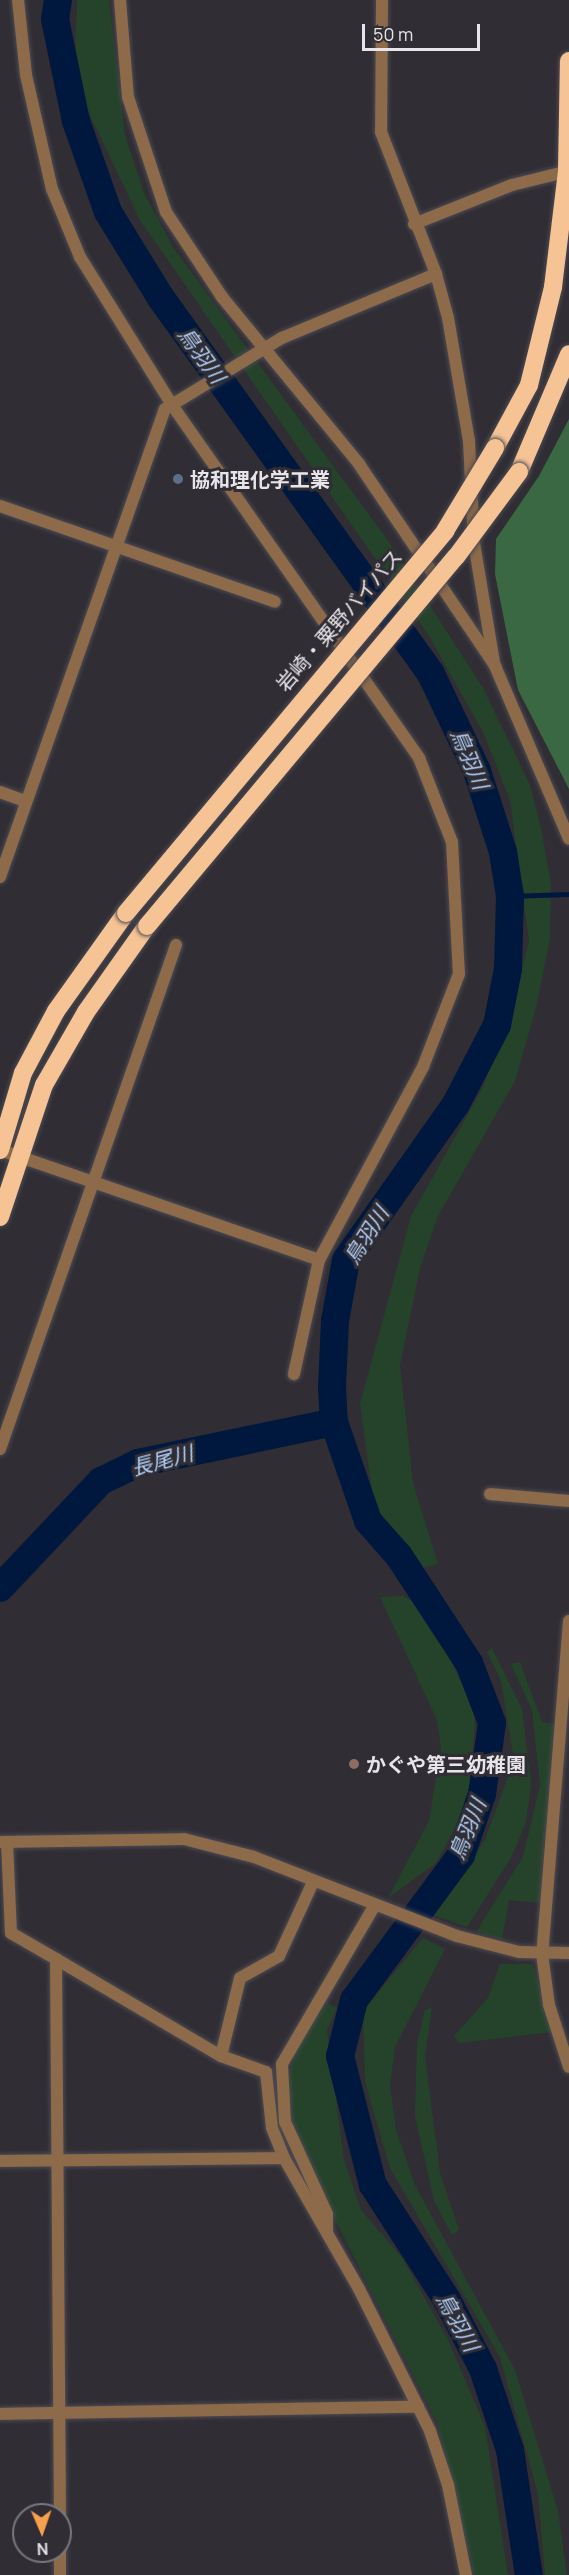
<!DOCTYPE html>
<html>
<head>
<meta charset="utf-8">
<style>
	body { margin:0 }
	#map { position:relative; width:569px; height:2575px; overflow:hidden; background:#302d34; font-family:Manrope,"Noto Sans JP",sans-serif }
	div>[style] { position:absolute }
	.green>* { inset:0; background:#25432b }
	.forest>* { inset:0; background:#396843 }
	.stream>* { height:4.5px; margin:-2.25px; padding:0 2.25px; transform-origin:2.25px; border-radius:2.25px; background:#00183e }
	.river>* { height:28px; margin:-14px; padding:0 14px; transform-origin:14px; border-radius:14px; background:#00183e }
	.roads { filter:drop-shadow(0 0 2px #4d4a51) drop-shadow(0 0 2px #4d4a51) }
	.street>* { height:12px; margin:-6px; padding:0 6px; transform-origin:6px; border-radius:6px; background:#8c6a4a }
	.highway>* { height:18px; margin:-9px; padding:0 9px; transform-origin:9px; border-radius:9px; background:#f6c395 }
	.bridges { filter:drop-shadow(0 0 2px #4d4a51) drop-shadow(0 0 2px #4d4a51) }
	.highway-bridge>* { height:18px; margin:-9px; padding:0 9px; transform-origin:9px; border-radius:9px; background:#f6c395 }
	.dots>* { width:16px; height:16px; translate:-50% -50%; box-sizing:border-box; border:3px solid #302d34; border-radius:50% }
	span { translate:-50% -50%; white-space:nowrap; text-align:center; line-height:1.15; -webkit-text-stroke:6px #302d34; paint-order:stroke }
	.poi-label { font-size:20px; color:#e7e5ea; font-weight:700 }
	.left { translate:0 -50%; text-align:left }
	.street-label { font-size:20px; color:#e7e5ea }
	.water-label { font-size:21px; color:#b2d0f9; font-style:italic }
	.north { position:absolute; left:12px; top:2503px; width:60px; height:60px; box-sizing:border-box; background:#302d34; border:2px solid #79777d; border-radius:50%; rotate:178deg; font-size:16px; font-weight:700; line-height:24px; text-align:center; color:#e7e5ea }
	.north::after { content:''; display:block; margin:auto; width:21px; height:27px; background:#f9a04d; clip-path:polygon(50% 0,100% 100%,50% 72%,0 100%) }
	.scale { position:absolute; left:362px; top:24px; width:118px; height:27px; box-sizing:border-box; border:3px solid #e7e5ea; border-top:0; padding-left:8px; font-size:18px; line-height:21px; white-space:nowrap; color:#e7e5ea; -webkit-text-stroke:4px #302d34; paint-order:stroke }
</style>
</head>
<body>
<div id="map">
	<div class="green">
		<i style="clip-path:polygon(77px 0,109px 0,125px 135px,144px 193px,173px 247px,391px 545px,483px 688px,530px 785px,541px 828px,551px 885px,550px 939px,536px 1008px,515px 1081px,438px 1216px,420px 1268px,400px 1365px,413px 1483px,438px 1564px,418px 1569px,374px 1505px,360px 1404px,411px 1216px,483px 1087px,516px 996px,529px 940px,510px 800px,483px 732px,429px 636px,140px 220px,81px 96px,75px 55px)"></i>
		<i style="clip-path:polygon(403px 1596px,425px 1608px,475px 1711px,474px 1735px,468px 1800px,458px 1823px,436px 1863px,388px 1898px,429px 1821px,441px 1747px,437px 1720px,380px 1597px)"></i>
		<i style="clip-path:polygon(492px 1648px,522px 1709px,531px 1784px,526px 1822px,512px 1856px,467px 1927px,433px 1915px,485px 1840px,514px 1760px,501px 1681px,487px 1652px)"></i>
		<i style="clip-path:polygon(520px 1662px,542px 1722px,554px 1724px,540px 1903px,509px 1900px,502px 1939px,476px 1932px,523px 1857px,540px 1785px,532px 1710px,511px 1664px)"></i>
		<i style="clip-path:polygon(423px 1938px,445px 1949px,395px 2047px,390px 2085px,396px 2130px,415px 2185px,515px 2370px,558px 2511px,567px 2575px,545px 2575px,538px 2494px,500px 2357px,390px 2168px,365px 2082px,363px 2011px)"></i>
		<i style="clip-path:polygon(500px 1964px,533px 1964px,551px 2032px,459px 2043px,454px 2036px,488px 1998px)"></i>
		<i style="clip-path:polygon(327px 2003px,337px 2008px,327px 2030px,344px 2160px,361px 2210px,403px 2259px,448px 2340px,485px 2427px,508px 2575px,474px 2575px,437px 2422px,304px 2158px,292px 2122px,287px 2088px,294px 2052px)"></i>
		<i style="clip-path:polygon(432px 2007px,425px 2056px,440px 2173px,459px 2230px,452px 2235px,434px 2201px,415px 2116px,417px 2043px,425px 2010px)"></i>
	</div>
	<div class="forest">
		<i style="clip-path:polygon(569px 419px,569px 789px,518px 690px,495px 574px,496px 539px,539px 476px)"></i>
	</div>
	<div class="stream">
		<i style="left:510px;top:896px;width:59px;rotate:-1.9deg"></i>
	</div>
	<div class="river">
		<i style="left:58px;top:0;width:19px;rotate:99deg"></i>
		<i style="left:55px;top:19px;width:104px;rotate:78.4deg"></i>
		<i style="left:76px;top:121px;width:96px;rotate:70.6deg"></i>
		<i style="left:108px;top:212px;width:101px;rotate:58.4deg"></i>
		<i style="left:161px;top:298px;width:463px;rotate:54.3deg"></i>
		<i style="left:431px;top:674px;width:107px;rotate:64.6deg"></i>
		<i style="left:477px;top:771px;width:85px;rotate:72.2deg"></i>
		<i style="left:503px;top:852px;width:45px;rotate:81deg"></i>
		<i style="left:510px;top:896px;width:73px;rotate:91.6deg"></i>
		<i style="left:508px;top:969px;width:57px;rotate:101.1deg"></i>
		<i style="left:497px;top:1025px;width:89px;rotate:117.4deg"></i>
		<i style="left:456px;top:1104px;width:191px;rotate:125.2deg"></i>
		<i style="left:346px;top:1260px;width:62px;rotate:100.2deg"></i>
		<i style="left:335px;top:1321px;width:66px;rotate:92.6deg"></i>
		<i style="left:332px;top:1387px;width:35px;rotate:87deg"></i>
		<i style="left:334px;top:1422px;width:105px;rotate:71deg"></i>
		<i style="left:368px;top:1521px;width:47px;rotate:48.5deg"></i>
		<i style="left:399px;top:1556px;width:128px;rotate:56.8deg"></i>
		<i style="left:469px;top:1663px;width:64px;rotate:69deg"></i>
		<i style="left:492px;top:1723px;width:72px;rotate:98deg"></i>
		<i style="left:482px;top:1794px;width:65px;rotate:109deg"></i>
		<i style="left:461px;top:1855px;width:180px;rotate:126.4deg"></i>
		<i style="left:354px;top:2000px;width:58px;rotate:104deg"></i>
		<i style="left:340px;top:2056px;width:133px;rotate:75.7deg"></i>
		<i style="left:373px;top:2185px;width:137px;rotate:57.2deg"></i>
		<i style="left:447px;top:2300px;width:78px;rotate:62.4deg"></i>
		<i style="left:483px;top:2369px;width:85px;rotate:71.6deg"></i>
		<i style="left:510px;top:2450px;width:126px;rotate:81.4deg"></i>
		<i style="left:0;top:1588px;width:147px;rotate:-46.7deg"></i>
		<i style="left:101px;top:1481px;width:41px;rotate:-25.9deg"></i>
		<i style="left:138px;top:1463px;width:200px;rotate:-11.8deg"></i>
	</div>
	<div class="roads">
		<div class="street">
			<i style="left:18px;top:0;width:75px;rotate:83.9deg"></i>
			<i style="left:26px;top:75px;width:117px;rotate:77.2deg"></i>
			<i style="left:52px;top:189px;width:74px;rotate:67.6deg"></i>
			<i style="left:80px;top:257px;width:174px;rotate:58.1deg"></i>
			<i style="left:172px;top:405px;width:431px;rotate:55deg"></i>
			<i style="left:419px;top:758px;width:90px;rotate:68.6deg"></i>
			<i style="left:452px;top:842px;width:132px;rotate:87deg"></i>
			<i style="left:459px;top:974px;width:100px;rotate:111.2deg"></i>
			<i style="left:423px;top:1067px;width:219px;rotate:118.3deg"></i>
			<i style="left:319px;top:1260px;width:117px;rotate:102.4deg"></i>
			<i style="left:120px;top:0;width:97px;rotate:85.3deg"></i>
			<i style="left:128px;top:97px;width:121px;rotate:71.7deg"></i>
			<i style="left:166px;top:212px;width:102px;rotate:56.6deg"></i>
			<i style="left:222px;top:297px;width:216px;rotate:50.6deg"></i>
			<i style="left:359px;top:464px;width:244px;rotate:56deg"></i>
			<i style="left:495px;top:666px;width:188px;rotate:66.8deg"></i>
			<i style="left:382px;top:0;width:132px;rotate:90.4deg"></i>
			<i style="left:381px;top:132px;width:152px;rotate:68.8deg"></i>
			<i style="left:436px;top:274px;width:46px;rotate:74.7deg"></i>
			<i style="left:448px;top:318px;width:125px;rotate:80.3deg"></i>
			<i style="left:469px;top:441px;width:102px;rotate:87.2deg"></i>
			<i style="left:474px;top:543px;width:121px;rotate:80.5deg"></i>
			<i style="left:414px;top:224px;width:105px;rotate:-21.7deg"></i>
			<i style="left:512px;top:185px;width:59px;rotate:-13.8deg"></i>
			<i style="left:0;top:506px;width:291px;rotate:19.2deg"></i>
			<i style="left:0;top:792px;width:27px;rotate:20deg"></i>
			<i style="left:0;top:877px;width:496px;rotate:-70.6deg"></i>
			<i style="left:165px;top:409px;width:137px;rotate:-31.3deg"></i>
			<i style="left:282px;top:338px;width:167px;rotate:-22.6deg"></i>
			<i style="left:0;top:1150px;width:337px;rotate:19deg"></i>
			<i style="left:0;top:1449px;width:534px;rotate:-70.75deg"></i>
			<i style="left:490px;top:1494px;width:79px;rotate:5.1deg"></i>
			<i style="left:569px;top:1621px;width:334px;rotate:94.6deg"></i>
			<i style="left:542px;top:1954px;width:51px;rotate:82.2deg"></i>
			<i style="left:549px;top:2005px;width:65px;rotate:72.1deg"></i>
			<i style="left:1px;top:1842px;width:183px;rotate:-0.9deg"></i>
			<i style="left:184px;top:1839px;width:72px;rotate:14.4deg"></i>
			<i style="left:254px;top:1857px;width:218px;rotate:21.3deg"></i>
			<i style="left:457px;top:1936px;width:64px;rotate:14.5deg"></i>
			<i style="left:519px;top:1952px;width:50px;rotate:1.1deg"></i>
			<i style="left:7px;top:1842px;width:91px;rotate:87.5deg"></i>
			<i style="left:11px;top:1933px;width:52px;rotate:30deg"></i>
			<i style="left:56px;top:1959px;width:556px;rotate:89.59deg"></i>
			<i style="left:56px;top:1959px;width:191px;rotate:30.5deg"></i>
			<i style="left:221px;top:2056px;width:48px;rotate:19.6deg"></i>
			<i style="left:266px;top:2072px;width:56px;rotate:83.9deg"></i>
			<i style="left:272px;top:2128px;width:32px;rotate:68deg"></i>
			<i style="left:284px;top:2158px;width:151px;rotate:60.2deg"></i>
			<i style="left:359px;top:2289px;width:159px;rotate:63.4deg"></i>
			<i style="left:430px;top:2431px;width:57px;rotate:71.6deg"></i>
			<i style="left:448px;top:2485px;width:92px;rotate:78.7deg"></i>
			<i style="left:221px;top:2056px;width:80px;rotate:-76.3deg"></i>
			<i style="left:240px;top:1978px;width:45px;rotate:-29.4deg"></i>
			<i style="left:279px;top:1956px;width:81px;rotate:-65.3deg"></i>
			<i style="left:0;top:2161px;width:284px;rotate:-0.6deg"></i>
			<i style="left:327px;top:2232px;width:18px;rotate:-90deg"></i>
			<i style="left:327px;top:2214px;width:101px;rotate:-114.5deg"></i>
			<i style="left:285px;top:2122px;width:58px;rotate:-93deg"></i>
			<i style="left:282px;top:2064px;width:184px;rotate:-59.7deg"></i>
			<i style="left:0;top:2414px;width:418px;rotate:-1deg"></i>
			<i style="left:60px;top:2546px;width:29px;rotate:90deg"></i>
		</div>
		<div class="highway">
			<i style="left:495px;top:448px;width:72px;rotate:-61.6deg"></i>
			<i style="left:529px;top:385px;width:101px;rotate:-76.2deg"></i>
			<i style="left:553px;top:287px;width:117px;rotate:-83.1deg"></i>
			<i style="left:567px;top:171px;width:110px;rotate:-89deg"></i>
			<i style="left:519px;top:472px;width:128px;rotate:-67deg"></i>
			<i style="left:0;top:1150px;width:80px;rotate:-73.4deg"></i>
			<i style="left:23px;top:1073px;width:70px;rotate:-62deg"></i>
			<i style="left:56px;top:1011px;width:120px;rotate:-54.5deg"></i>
			<i style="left:0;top:1217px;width:139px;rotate:-71.6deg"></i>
			<i style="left:44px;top:1085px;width:84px;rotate:-60.1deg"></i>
			<i style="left:86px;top:1012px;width:105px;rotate:-54.7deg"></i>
		</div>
	</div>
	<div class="bridges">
		<div class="highway-bridge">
			<i style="left:126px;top:913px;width:498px;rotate:-50.1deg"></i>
			<i style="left:445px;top:531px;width:97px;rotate:-58.9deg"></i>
			<i style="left:147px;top:926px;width:481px;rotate:-50.1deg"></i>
			<i style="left:456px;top:557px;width:106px;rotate:-53.5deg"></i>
		</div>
	</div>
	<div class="dots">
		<i style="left:178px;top:479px;background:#5c6f8a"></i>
		<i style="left:354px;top:1764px;background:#8d6e63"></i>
	</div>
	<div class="poi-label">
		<span class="left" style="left:190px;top:479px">協和理化学工業</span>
		<span class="left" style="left:366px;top:1764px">かぐや第三幼稚園</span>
	</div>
	<div class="street-label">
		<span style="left:339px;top:620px;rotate:-49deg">岩崎・粟野バイパス</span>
	</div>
	<div class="water-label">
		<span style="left:202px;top:355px;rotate:54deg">鳥羽川</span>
		<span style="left:470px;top:759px;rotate:67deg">鳥羽川</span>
		<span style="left:366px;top:1235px;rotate:-58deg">鳥羽川</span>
		<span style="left:162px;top:1460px;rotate:-15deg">長尾川</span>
		<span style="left:467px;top:1829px;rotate:-68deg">鳥羽川</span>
		<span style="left:458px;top:2322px;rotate:61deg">鳥羽川</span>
	</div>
	<div class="north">N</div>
	<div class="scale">50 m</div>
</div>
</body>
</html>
